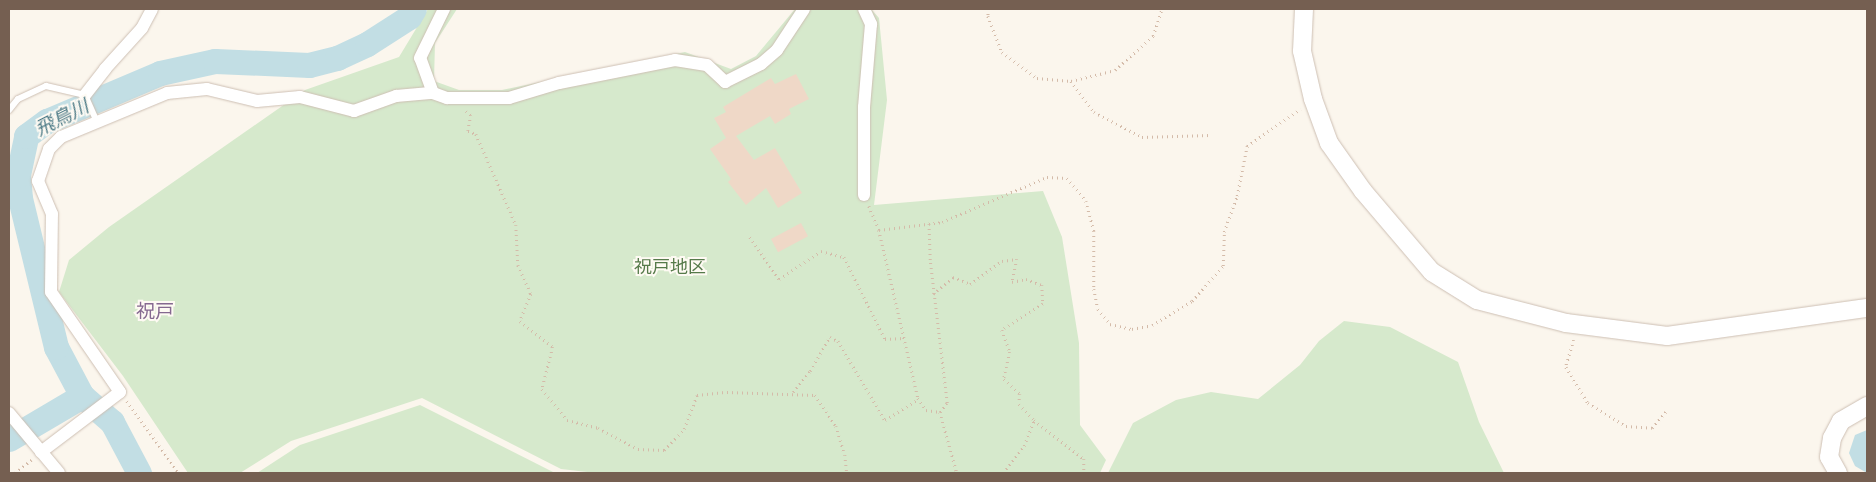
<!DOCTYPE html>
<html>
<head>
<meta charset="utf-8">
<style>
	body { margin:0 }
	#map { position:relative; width:1876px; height:482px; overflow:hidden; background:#fbf6ed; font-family:Helvetica,"Noto Sans JP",sans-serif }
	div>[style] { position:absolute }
	.green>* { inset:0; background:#d6e9cc }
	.water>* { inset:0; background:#c2dee4 }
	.river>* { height:25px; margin:-12.5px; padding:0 12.5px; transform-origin:12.5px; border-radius:12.5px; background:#c2dee4 }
	.building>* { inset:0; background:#efd8c7; transform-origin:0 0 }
	.path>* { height:2.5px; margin-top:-1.25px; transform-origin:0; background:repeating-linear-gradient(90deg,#d4bba9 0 1px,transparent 0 5px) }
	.roads { filter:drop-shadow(0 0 1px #cdbfb3) drop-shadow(0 0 1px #cdbfb3) }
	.lane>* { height:6px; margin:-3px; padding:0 3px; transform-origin:3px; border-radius:3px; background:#fff }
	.street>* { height:12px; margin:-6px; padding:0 6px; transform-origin:6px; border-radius:6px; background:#fff }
	.secondary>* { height:18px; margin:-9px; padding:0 9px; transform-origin:9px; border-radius:9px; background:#fff }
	span { translate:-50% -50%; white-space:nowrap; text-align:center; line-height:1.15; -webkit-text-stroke:4px #fefaf3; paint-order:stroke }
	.park-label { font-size:18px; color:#567a4a }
	.water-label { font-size:19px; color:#4c7a86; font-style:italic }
	.neighbourhood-label { font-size:19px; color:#856990 }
	.frame { position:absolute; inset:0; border:10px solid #755f51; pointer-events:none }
</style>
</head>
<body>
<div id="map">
	<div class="green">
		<i style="clip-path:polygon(428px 9px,457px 9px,435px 43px,434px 81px,459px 90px,502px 90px,685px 52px,731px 69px,756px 56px,795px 9px,871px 9px,879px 18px,887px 100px,874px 205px,1043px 191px,1062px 237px,1079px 343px,1080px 425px,1106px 460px,1100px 473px,596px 473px,561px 469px,422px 398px,291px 441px,240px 473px,188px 473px,123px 376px,59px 292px,69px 260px,109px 227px,305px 90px,399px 57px)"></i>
		<i style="clip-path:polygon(1344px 321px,1390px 327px,1458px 362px,1479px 422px,1504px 473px,1108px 473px,1133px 423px,1176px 400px,1211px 392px,1258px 399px,1300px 365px,1319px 341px)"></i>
		<i style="clip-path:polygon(420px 405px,555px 473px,257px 473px,300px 445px)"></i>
	</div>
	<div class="water">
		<i style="clip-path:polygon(1867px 430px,1867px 473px,1855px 466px,1849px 453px,1855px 435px)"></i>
	</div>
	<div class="river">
		<i style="left:9px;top:439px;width:85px;rotate:-30.5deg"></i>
		<i style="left:139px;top:473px;width:58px;rotate:-117.9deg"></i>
		<i style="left:112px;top:422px;width:40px;rotate:-139deg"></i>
		<i style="left:82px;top:396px;width:55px;rotate:-118deg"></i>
		<i style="left:56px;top:347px;width:153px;rotate:-103.6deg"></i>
		<i style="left:20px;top:198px;width:23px;rotate:-95deg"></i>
		<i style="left:18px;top:175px;width:40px;rotate:-78deg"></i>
		<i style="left:26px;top:136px;width:26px;rotate:-36deg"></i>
		<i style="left:47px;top:121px;width:123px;rotate:-23deg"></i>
		<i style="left:160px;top:73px;width:56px;rotate:-12.3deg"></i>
		<i style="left:215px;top:61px;width:94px;rotate:2.4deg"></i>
		<i style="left:309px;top:65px;width:29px;rotate:-14deg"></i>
		<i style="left:337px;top:58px;width:33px;rotate:-25deg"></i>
		<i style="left:367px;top:44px;width:50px;rotate:-32.7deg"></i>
		<i style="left:409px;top:17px;width:9px;rotate:-58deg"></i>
	</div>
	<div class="building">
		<i style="clip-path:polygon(796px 74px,809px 99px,789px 109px,791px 114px,775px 124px,770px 116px,736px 136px,754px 160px,775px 148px,802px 193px,778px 208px,766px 188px,746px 205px,728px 182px,731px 179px,710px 149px,726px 138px,714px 118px,726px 112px,723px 107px,771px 78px,775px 84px)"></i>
		<i style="left:801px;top:223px;width:15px;height:34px;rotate:62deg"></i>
	</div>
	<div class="path">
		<i style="left:989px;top:9px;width:7px;rotate:98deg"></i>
		<i style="left:988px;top:16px;width:39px;rotate:69deg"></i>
		<i style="left:1002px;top:52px;width:44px;rotate:36.6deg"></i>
		<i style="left:1037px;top:78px;width:34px;rotate:5deg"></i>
		<i style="left:1071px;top:81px;width:45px;rotate:-14deg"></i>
		<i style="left:1115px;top:70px;width:51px;rotate:-41.8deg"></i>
		<i style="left:1153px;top:36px;width:28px;rotate:-72deg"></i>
		<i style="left:1071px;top:81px;width:39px;rotate:53deg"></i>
		<i style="left:1094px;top:112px;width:54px;rotate:27.5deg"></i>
		<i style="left:1142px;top:137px;width:68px;rotate:-1.7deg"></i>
		<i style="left:466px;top:111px;width:6px;rotate:39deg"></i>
		<i style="left:471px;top:115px;width:16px;rotate:101deg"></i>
		<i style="left:468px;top:131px;width:9px;rotate:21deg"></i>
		<i style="left:476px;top:134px;width:99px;rotate:66.3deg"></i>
		<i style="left:516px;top:225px;width:40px;rotate:87.1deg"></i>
		<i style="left:518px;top:265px;width:32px;rotate:66deg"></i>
		<i style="left:531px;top:294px;width:29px;rotate:112deg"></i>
		<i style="left:520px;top:321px;width:42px;rotate:38.2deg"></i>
		<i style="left:553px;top:347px;width:43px;rotate:104.7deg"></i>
		<i style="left:542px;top:389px;width:40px;rotate:51deg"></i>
		<i style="left:567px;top:420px;width:32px;rotate:14deg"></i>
		<i style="left:598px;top:428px;width:45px;rotate:27.7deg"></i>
		<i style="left:638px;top:449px;width:26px;rotate:2deg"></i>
		<i style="left:664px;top:450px;width:29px;rotate:-46deg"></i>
		<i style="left:684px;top:429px;width:36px;rotate:-69deg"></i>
		<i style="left:697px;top:395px;width:30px;rotate:-6deg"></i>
		<i style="left:727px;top:392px;width:88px;rotate:2deg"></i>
		<i style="left:815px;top:395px;width:37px;rotate:56deg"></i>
		<i style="left:836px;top:426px;width:30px;rotate:73deg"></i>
		<i style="left:845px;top:455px;width:18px;rotate:84deg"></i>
		<i style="left:869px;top:206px;width:26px;rotate:67deg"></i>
		<i style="left:879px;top:230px;width:64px;rotate:-7.2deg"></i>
		<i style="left:942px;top:222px;width:114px;rotate:-23.2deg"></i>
		<i style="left:1047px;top:177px;width:20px;rotate:3deg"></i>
		<i style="left:1067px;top:178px;width:30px;rotate:50deg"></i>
		<i style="left:1086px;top:201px;width:31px;rotate:75deg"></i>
		<i style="left:1094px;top:231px;width:58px;rotate:90deg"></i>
		<i style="left:1094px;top:289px;width:20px;rotate:79deg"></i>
		<i style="left:1098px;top:309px;width:19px;rotate:51deg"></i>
		<i style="left:1110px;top:324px;width:23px;rotate:13deg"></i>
		<i style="left:1132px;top:329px;width:20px;rotate:-11deg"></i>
		<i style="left:1152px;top:325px;width:47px;rotate:-31deg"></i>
		<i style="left:1192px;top:301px;width:47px;rotate:-48.5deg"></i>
		<i style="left:1223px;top:266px;width:34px;rotate:-88deg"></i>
		<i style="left:1224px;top:232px;width:38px;rotate:-70deg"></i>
		<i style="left:1237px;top:196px;width:51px;rotate:-78.7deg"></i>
		<i style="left:1247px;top:146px;width:65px;rotate:-34.9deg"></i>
		<i style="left:879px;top:230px;width:172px;rotate:76.9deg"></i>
		<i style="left:918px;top:398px;width:14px;rotate:56deg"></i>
		<i style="left:926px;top:410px;width:14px;rotate:8deg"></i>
		<i style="left:940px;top:412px;width:11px;rotate:-52deg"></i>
		<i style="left:947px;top:403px;width:144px;rotate:-96.8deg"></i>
		<i style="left:930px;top:260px;width:36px;rotate:-92deg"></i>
		<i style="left:750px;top:237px;width:51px;rotate:55.4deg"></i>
		<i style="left:779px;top:279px;width:50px;rotate:-33.7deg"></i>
		<i style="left:821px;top:251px;width:24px;rotate:15deg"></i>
		<i style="left:844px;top:257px;width:92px;rotate:63.4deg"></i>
		<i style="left:885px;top:339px;width:19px;rotate:-3deg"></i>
		<i style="left:933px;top:294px;width:26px;rotate:-40deg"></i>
		<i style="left:953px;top:277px;width:18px;rotate:22deg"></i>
		<i style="left:970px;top:284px;width:39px;rotate:-36deg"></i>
		<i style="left:1002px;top:261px;width:15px;rotate:-8deg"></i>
		<i style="left:1017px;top:259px;width:24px;rotate:102deg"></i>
		<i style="left:1012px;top:282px;width:14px;rotate:-12deg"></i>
		<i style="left:1026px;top:279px;width:17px;rotate:21deg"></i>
		<i style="left:1042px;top:285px;width:19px;rotate:87deg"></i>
		<i style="left:1043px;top:304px;width:49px;rotate:147.6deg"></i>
		<i style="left:1002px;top:330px;width:23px;rotate:70deg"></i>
		<i style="left:1010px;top:352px;width:28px;rotate:103deg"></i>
		<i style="left:1004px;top:379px;width:22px;rotate:43deg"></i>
		<i style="left:1020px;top:394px;width:10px;rotate:96deg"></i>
		<i style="left:1019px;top:404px;width:22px;rotate:47deg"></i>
		<i style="left:1034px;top:420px;width:63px;rotate:38deg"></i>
		<i style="left:1084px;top:459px;width:14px;rotate:90deg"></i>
		<i style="left:1574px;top:340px;width:28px;rotate:107deg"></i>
		<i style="left:1566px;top:367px;width:42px;rotate:58.6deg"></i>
		<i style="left:1588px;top:403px;width:44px;rotate:31.2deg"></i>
		<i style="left:1626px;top:426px;width:26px;rotate:4deg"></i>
		<i style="left:1652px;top:428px;width:23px;rotate:-50deg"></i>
		<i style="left:793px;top:392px;width:27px;rotate:-51deg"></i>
		<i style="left:810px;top:371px;width:39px;rotate:-60deg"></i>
		<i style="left:830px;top:337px;width:9px;rotate:27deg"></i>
		<i style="left:838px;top:341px;width:92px;rotate:59.3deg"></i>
		<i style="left:885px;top:420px;width:39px;rotate:-32deg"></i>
		<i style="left:127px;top:401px;width:89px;rotate:54.2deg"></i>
		<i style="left:940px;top:412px;width:63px;rotate:74.4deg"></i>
		<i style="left:15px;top:473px;width:21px;rotate:-39deg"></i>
		<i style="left:1003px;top:473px;width:34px;rotate:-52deg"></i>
		<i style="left:1024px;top:446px;width:28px;rotate:-69deg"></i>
	</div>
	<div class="roads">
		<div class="lane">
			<i style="left:9px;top:110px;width:14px;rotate:-51deg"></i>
			<i style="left:18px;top:99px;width:31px;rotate:-25deg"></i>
			<i style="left:46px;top:86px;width:40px;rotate:13deg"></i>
			<i style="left:85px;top:95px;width:30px;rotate:66deg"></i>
		</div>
		<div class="street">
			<i style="left:864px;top:9px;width:17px;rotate:65deg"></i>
			<i style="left:871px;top:24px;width:83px;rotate:94.8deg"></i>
			<i style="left:864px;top:107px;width:88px;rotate:90deg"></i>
			<i style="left:433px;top:93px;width:37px;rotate:-110deg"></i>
			<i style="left:420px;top:58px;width:55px;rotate:-63.9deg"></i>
			<i style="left:85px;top:95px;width:33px;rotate:-52deg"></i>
			<i style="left:105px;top:69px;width:55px;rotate:-47.9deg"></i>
			<i style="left:142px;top:28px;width:21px;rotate:-62deg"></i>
			<i style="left:9px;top:413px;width:78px;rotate:50.2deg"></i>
			<i style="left:41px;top:452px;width:99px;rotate:-37.2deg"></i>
			<i style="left:120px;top:392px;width:121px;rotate:-124.6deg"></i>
			<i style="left:51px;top:292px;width:78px;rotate:-89.3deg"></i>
			<i style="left:52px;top:214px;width:36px;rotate:-113deg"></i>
			<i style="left:38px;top:181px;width:34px;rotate:-71deg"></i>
			<i style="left:49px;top:149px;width:17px;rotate:-45deg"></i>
			<i style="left:61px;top:137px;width:115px;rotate:-22.5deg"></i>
			<i style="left:167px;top:93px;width:40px;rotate:-5.7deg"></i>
			<i style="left:207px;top:89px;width:51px;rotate:13.5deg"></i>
			<i style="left:257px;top:101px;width:43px;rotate:-5.3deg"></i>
			<i style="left:300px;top:97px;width:56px;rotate:14.5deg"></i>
			<i style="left:354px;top:111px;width:45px;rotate:-19.7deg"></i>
			<i style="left:396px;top:96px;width:37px;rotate:-5deg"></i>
			<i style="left:433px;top:93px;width:15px;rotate:20deg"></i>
			<i style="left:447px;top:98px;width:62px"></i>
			<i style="left:509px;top:98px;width:52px;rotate:-16.7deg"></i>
			<i style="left:559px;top:83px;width:118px;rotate:-11.2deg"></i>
			<i style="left:675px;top:60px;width:32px;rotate:9deg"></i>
			<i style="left:707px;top:65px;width:25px;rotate:43deg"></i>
			<i style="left:725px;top:82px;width:40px;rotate:-26.6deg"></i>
			<i style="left:761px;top:64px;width:21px;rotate:-41deg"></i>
			<i style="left:777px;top:50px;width:49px;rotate:-56.6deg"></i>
		</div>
		<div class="secondary">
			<i style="left:1304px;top:9px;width:42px;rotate:92.7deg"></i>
			<i style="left:1302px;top:51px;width:49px;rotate:77.1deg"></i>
			<i style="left:1313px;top:99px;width:47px;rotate:70deg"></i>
			<i style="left:1329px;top:143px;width:59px;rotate:54.7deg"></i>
			<i style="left:1363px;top:191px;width:106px;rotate:49.6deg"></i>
			<i style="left:1432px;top:272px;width:53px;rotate:31.9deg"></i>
			<i style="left:1477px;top:300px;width:92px;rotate:14.5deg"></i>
			<i style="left:1566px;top:323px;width:102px;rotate:7.3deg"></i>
			<i style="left:1667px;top:336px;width:202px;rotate:-8deg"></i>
			<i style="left:1838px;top:473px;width:18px;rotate:-119deg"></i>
			<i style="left:1829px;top:457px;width:19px;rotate:-81deg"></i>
			<i style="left:1832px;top:438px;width:19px;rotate:-62deg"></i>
			<i style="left:1841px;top:421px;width:30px;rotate:-30deg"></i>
		</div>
	</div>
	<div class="park-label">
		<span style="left:670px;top:267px">祝戸地区</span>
	</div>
	<div class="water-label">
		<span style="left:62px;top:118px;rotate:-27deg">飛鳥川</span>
	</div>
	<div class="neighbourhood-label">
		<span style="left:155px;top:312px">祝戸</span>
	</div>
	<div class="frame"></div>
</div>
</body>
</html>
